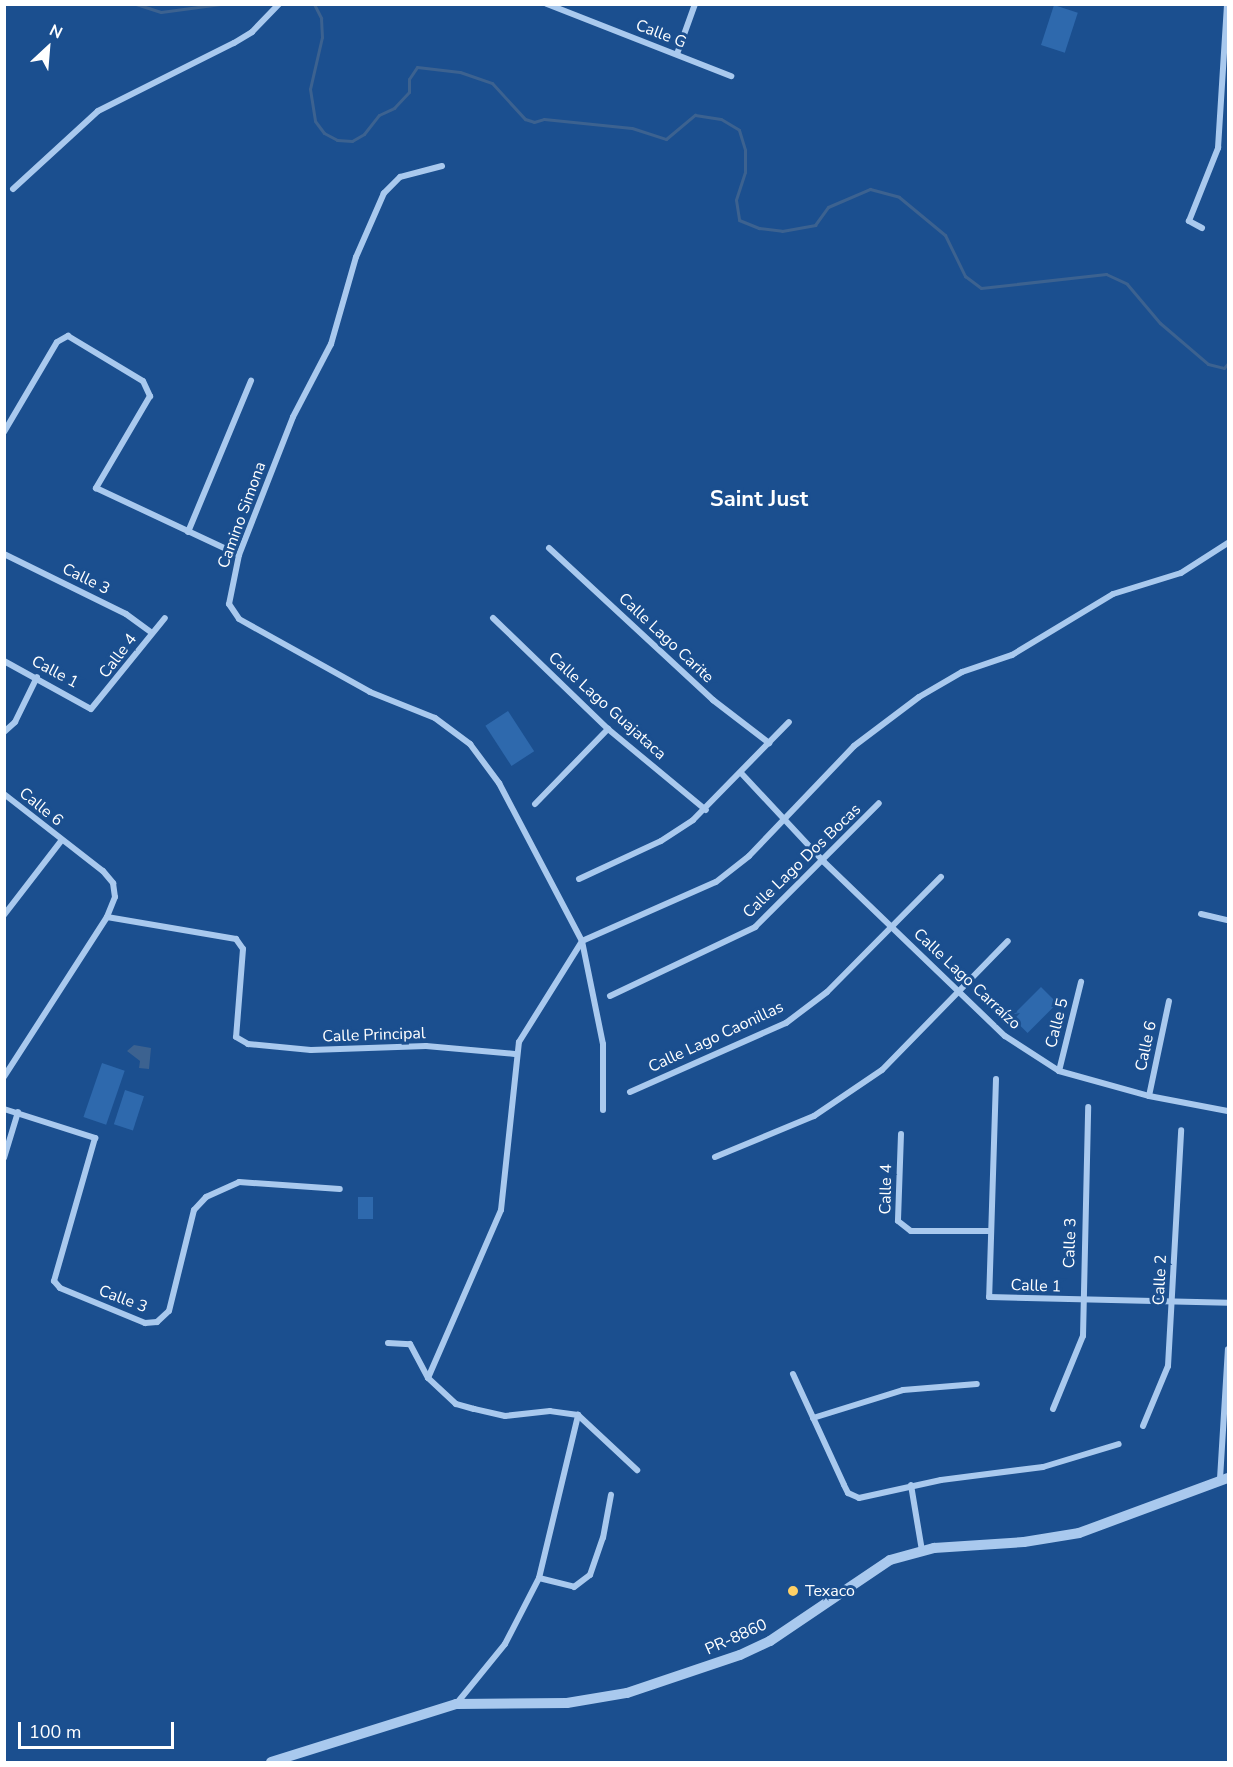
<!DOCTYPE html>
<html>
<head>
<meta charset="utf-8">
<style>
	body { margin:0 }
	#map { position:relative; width:1233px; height:1767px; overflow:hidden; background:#1b4f8f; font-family:"Nunito Sans",sans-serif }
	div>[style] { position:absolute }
	.green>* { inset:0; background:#2e69ad; transform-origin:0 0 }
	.water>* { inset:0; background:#3c6290 }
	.stream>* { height:3px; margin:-1.5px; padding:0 1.5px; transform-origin:1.5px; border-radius:1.5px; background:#3c6290 }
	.minor>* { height:6px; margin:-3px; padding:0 3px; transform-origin:3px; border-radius:3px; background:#a9c9ee }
	.tertiary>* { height:10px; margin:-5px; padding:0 5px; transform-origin:5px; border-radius:5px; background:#a9c9ee }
	.dots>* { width:16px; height:16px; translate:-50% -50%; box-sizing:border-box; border:3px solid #1b4f8f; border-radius:50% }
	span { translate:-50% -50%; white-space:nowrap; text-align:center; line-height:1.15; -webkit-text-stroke:6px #1b4f8f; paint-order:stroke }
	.street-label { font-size:16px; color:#fff }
	.poi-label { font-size:16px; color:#fff }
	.left { translate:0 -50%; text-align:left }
	.district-label { font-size:22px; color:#fff; font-weight:700 }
	.frame { position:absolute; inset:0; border:6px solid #fff; pointer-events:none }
	.north { position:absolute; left:18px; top:18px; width:60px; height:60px; -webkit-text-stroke:4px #1b4f8f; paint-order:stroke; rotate:26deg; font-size:16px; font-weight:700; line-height:24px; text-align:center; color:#fff }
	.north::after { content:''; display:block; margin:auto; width:21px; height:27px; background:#fff; clip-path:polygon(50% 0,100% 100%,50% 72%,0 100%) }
	.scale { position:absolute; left:18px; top:1722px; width:156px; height:27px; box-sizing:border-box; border:3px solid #fff; border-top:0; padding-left:8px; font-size:18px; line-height:21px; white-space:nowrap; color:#fff; -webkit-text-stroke:4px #1b4f8f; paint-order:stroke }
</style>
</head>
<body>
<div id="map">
	<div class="green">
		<i style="left:1054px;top:5px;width:25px;height:42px;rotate:18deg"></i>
		<i style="left:508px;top:711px;width:48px;height:27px;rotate:57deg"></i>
		<i style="left:1041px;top:987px;width:23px;height:42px;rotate:45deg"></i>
		<i style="left:102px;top:1063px;width:24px;height:57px;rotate:19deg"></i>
		<i style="left:125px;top:1090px;width:20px;height:36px;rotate:18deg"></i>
		<i style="left:358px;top:1197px;width:15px;height:22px"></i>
	</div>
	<div class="water">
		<i style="clip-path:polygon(134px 1045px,151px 1048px,149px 1069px,139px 1068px,140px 1061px,127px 1051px)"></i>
	</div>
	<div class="stream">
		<i style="left:136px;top:4px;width:26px;rotate:18deg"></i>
		<i style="left:161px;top:12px;width:60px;rotate:-7.7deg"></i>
		<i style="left:314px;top:4px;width:16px;rotate:63deg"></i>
		<i style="left:321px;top:18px;width:19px;rotate:87deg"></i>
		<i style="left:322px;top:37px;width:53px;rotate:103deg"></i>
		<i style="left:310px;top:89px;width:32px;rotate:81deg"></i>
		<i style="left:315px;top:121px;width:15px;rotate:53deg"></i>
		<i style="left:324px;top:133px;width:15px;rotate:28deg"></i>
		<i style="left:337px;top:140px;width:15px;rotate:4deg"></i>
		<i style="left:352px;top:141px;width:14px;rotate:-30deg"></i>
		<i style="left:364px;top:134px;width:24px;rotate:-52deg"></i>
		<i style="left:379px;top:115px;width:17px;rotate:-25deg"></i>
		<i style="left:394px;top:108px;width:22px;rotate:-47deg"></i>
		<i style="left:409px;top:92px;width:13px;rotate:-90deg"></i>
		<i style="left:409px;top:79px;width:14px;rotate:-56deg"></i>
		<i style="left:417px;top:67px;width:43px;rotate:6.6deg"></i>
		<i style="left:460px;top:72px;width:34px;rotate:19deg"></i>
		<i style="left:492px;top:83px;width:49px;rotate:47.5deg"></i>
		<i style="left:525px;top:119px;width:9px;rotate:18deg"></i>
		<i style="left:534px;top:122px;width:10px;rotate:-17deg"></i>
		<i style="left:544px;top:119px;width:88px;rotate:5.8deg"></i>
		<i style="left:632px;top:128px;width:36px;rotate:18deg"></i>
		<i style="left:666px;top:139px;width:38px;rotate:-40deg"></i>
		<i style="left:695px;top:115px;width:26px;rotate:9deg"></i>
		<i style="left:721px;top:119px;width:21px;rotate:31deg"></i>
		<i style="left:739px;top:130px;width:21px;rotate:73deg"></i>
		<i style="left:745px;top:150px;width:22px;rotate:90deg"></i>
		<i style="left:745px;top:172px;width:29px;rotate:108deg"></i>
		<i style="left:736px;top:200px;width:20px;rotate:81deg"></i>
		<i style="left:739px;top:220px;width:22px;rotate:22deg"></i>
		<i style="left:759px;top:228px;width:23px;rotate:7deg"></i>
		<i style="left:782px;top:231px;width:34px;rotate:-10deg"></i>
		<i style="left:815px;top:225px;width:22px;rotate:-54deg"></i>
		<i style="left:828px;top:207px;width:46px;rotate:-23.2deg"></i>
		<i style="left:870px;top:189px;width:30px;rotate:15deg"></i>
		<i style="left:899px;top:197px;width:60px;rotate:39.6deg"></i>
		<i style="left:945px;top:235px;width:46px;rotate:64deg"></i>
		<i style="left:965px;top:276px;width:20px;rotate:37deg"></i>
		<i style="left:981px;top:288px;width:126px;rotate:-6.4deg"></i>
		<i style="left:1106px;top:274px;width:23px;rotate:25deg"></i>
		<i style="left:1127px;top:284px;width:51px;rotate:49.8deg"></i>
		<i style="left:1160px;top:323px;width:63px;rotate:40.5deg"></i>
		<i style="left:1208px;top:364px;width:16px;rotate:14deg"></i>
		<i style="left:1224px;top:368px;width:6px;rotate:-51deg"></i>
	</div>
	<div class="minor">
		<i style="left:547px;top:4px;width:198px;rotate:21.4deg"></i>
		<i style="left:677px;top:54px;width:53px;rotate:-70.2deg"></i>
		<i style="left:442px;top:166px;width:43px;rotate:165.3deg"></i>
		<i style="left:400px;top:177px;width:23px;rotate:135deg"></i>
		<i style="left:384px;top:193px;width:70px;rotate:113.6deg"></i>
		<i style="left:356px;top:257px;width:91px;rotate:106deg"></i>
		<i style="left:331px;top:344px;width:82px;rotate:117.5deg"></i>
		<i style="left:293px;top:417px;width:148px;rotate:111.4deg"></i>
		<i style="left:239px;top:555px;width:50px;rotate:101.5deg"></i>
		<i style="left:229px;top:604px;width:18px;rotate:56deg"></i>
		<i style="left:239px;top:619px;width:150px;rotate:29.1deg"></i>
		<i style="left:370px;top:692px;width:70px;rotate:21.8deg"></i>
		<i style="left:435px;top:718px;width:44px;rotate:36.6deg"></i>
		<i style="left:470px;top:744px;width:49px;rotate:53.4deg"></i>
		<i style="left:499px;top:783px;width:178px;rotate:62.3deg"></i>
		<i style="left:582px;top:941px;width:105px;rotate:78.5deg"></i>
		<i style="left:603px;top:1044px;width:66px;rotate:90deg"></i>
		<i style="left:13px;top:189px;width:115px;rotate:-42.5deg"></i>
		<i style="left:98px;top:111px;width:152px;rotate:-26.6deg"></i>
		<i style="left:234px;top:43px;width:21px;rotate:-31deg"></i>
		<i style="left:252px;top:32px;width:39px;rotate:-46deg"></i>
		<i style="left:1202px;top:228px;width:15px;rotate:-152deg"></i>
		<i style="left:1189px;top:221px;width:79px;rotate:-68.3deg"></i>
		<i style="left:1218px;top:148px;width:144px;rotate:-86.4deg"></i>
		<i style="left:4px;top:432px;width:104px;rotate:-59.5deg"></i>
		<i style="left:57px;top:342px;width:13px;rotate:-29deg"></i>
		<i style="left:68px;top:336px;width:87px;rotate:31deg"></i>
		<i style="left:143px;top:381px;width:17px;rotate:65deg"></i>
		<i style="left:150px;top:396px;width:107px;rotate:120.4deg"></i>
		<i style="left:96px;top:488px;width:158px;rotate:25.1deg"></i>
		<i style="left:188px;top:532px;width:164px;rotate:-67.4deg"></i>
		<i style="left:549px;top:548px;width:224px;rotate:42.8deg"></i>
		<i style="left:713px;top:700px;width:71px;rotate:37.5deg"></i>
		<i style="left:4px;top:554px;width:136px;rotate:26.2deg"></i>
		<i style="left:126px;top:614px;width:32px;rotate:36deg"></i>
		<i style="left:493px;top:618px;width:160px;rotate:44deg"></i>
		<i style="left:608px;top:729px;width:127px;rotate:39.6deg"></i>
		<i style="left:4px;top:661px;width:99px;rotate:28.9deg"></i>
		<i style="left:91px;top:709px;width:117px;rotate:-50.9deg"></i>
		<i style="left:4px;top:732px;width:15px;rotate:-42deg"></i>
		<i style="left:15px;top:722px;width:50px;rotate:-63.9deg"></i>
		<i style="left:742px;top:774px;width:120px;rotate:47deg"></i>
		<i style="left:824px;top:862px;width:251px;rotate:43.9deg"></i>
		<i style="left:1005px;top:1036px;width:64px;rotate:32.9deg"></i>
		<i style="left:1059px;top:1071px;width:93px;rotate:15.5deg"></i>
		<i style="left:1149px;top:1096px;width:80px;rotate:10.8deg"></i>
		<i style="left:4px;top:794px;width:125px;rotate:37.9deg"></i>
		<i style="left:103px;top:871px;width:16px;rotate:50deg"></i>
		<i style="left:113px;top:883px;width:14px;rotate:82deg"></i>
		<i style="left:115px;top:897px;width:22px;rotate:112deg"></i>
		<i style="left:107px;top:917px;width:190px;rotate:122.8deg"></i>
		<i style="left:535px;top:804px;width:105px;rotate:-45.8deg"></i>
		<i style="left:579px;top:879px;width:90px;rotate:-24.9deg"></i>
		<i style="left:661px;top:841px;width:38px;rotate:-33deg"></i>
		<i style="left:693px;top:820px;width:137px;rotate:-45.6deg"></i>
		<i style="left:1201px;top:914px;width:28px;rotate:13deg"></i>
		<i style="left:4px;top:915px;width:93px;rotate:-52.4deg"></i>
		<i style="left:107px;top:917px;width:131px;rotate:9.7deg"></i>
		<i style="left:236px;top:939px;width:12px;rotate:55deg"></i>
		<i style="left:243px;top:949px;width:88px;rotate:94.5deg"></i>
		<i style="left:236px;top:1037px;width:14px;rotate:30deg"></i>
		<i style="left:248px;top:1044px;width:63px;rotate:5.4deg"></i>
		<i style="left:311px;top:1050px;width:115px;rotate:-2deg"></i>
		<i style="left:426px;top:1046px;width:89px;rotate:5.1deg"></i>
		<i style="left:610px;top:996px;width:161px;rotate:-25.4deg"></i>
		<i style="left:755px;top:927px;width:175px;rotate:-45deg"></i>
		<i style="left:1059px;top:1071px;width:92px;rotate:-76.1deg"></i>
		<i style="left:996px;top:1079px;width:218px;rotate:91.8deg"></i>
		<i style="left:989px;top:1297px;width:239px;rotate:1.4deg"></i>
		<i style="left:630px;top:1092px;width:171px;rotate:-23.9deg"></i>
		<i style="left:786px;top:1023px;width:51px;rotate:-37.1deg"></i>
		<i style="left:827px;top:992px;width:162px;rotate:-45.3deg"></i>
		<i style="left:1149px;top:1096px;width:97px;rotate:-78.1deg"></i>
		<i style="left:4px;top:1109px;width:96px;rotate:17.7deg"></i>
		<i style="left:95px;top:1138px;width:149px;rotate:106deg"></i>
		<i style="left:54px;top:1281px;width:9px;rotate:49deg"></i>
		<i style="left:60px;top:1288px;width:92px;rotate:22.4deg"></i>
		<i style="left:145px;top:1323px;width:12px;rotate:-5deg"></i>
		<i style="left:157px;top:1322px;width:16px;rotate:-43deg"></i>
		<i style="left:169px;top:1311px;width:104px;rotate:-76.1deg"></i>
		<i style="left:194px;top:1210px;width:18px;rotate:-47deg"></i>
		<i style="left:206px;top:1197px;width:36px;rotate:-24deg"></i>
		<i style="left:239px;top:1182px;width:101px;rotate:4deg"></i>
		<i style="left:901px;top:1134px;width:87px;rotate:92deg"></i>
		<i style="left:898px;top:1221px;width:16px;rotate:38deg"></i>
		<i style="left:911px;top:1231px;width:79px"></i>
		<i style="left:715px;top:1157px;width:107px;rotate:-22.5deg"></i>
		<i style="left:814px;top:1116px;width:82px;rotate:-34.1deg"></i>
		<i style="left:882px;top:1070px;width:180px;rotate:-45.7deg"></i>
		<i style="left:4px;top:1158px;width:48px;rotate:-73.1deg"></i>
		<i style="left:388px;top:1343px;width:22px;rotate:3deg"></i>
		<i style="left:410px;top:1344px;width:38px;rotate:62deg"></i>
		<i style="left:793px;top:1374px;width:122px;rotate:65.3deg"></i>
		<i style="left:844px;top:1485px;width:9px;rotate:63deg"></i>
		<i style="left:848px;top:1493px;width:12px;rotate:24deg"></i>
		<i style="left:859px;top:1498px;width:84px;rotate:-12.4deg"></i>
		<i style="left:941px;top:1480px;width:103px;rotate:-7.3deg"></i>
		<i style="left:1043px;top:1467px;width:79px;rotate:-16.8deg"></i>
		<i style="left:1053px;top:1409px;width:79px;rotate:-67.7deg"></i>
		<i style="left:1083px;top:1336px;width:229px;rotate:-88.7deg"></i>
		<i style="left:578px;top:1415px;width:28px;rotate:-172deg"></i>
		<i style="left:550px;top:1411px;width:45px;rotate:173.7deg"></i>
		<i style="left:505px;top:1416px;width:32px;rotate:-167deg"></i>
		<i style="left:474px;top:1409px;width:19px;rotate:-164deg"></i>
		<i style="left:456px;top:1404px;width:38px;rotate:-137deg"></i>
		<i style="left:428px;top:1378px;width:183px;rotate:-66.5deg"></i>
		<i style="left:501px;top:1210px;width:169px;rotate:-83.9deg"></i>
		<i style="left:519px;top:1042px;width:119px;rotate:-58deg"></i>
		<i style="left:582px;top:941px;width:146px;rotate:-23.8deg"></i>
		<i style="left:716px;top:882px;width:42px;rotate:-38.2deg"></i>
		<i style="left:749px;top:856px;width:152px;rotate:-46.3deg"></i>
		<i style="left:854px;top:746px;width:81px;rotate:-37deg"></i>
		<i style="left:919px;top:697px;width:50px;rotate:-30.2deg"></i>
		<i style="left:962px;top:672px;width:53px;rotate:-18.8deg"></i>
		<i style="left:1012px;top:655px;width:118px;rotate:-31.1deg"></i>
		<i style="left:1113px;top:594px;width:71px;rotate:-17.2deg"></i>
		<i style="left:1181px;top:573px;width:56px;rotate:-32.6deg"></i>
		<i style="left:578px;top:1415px;width:81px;rotate:43deg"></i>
		<i style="left:813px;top:1418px;width:94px;rotate:-17.3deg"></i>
		<i style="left:903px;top:1390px;width:74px;rotate:-4.6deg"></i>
		<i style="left:1143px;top:1426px;width:65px;rotate:-67.4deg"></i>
		<i style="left:1168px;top:1366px;width:236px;rotate:-86.8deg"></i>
		<i style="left:1220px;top:1479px;width:130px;rotate:-86.5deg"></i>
		<i style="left:911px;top:1485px;width:67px;rotate:80.5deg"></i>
		<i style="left:539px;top:1578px;width:36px;rotate:14deg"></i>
		<i style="left:574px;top:1587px;width:20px;rotate:-37deg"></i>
		<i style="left:590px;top:1575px;width:39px;rotate:-71deg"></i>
		<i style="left:603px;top:1538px;width:44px;rotate:-79.5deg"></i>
		<i style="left:457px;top:1703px;width:76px;rotate:-50.9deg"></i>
		<i style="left:505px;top:1644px;width:74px;rotate:-62.7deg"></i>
		<i style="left:539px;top:1578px;width:168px;rotate:-76.5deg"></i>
	</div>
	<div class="tertiary">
		<i style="left:271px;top:1762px;width:194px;rotate:-17.4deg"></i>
		<i style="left:456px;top:1704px;width:111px;rotate:-0.5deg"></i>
		<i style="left:567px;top:1703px;width:61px;rotate:-9.5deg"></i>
		<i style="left:627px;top:1693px;width:119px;rotate:-18.6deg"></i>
		<i style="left:740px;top:1655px;width:33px;rotate:-25deg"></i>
		<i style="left:770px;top:1641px;width:145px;rotate:-34deg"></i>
		<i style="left:890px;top:1560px;width:46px;rotate:-15.3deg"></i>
		<i style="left:934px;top:1548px;width:90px;rotate:-3.8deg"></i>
		<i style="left:1024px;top:1542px;width:56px;rotate:-9.3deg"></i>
		<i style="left:1079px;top:1533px;width:159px;rotate:-20.3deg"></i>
	</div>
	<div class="dots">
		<i style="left:793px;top:1591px;background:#ffd166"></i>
	</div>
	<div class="street-label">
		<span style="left:661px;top:34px;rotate:21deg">Calle G</span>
		<span style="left:242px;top:515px;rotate:-70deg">Camino Simona</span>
		<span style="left:86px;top:579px;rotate:26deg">Calle 3</span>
		<span style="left:666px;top:638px;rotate:43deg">Calle Lago Carite</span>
		<span style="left:118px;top:656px;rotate:-53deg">Calle 4</span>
		<span style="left:55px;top:672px;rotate:28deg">Calle 1</span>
		<span style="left:607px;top:706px;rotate:42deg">Calle Lago Guajataca</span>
		<span style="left:41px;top:807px;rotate:39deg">Calle 6</span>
		<span style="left:802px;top:861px;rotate:-44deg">Calle Lago Dos Bocas</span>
		<span style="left:967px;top:979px;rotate:43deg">Calle Lago Carraízo</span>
		<span style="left:1057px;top:1023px;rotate:-76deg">Calle 5</span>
		<span style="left:374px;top:1035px;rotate:-2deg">Calle Principal</span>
		<span style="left:716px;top:1037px;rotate:-25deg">Calle Lago Caonillas</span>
		<span style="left:1146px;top:1046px;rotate:-78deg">Calle 6</span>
		<span style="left:886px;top:1189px;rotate:-89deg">Calle 4</span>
		<span style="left:1070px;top:1243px;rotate:-88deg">Calle 3</span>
		<span style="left:1160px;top:1280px;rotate:-87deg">Calle 2</span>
		<span style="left:1036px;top:1286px;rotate:2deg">Calle 1</span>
		<span style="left:123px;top:1299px;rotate:21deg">Calle 3</span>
		<span style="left:736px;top:1637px;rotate:-24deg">PR-8860</span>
	</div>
	<div class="poi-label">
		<span class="left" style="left:805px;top:1591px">Texaco</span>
	</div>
	<div class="district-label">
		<span style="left:759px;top:500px">Saint Just</span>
	</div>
	<div class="frame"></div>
	<div class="north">N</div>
	<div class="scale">100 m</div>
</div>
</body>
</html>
